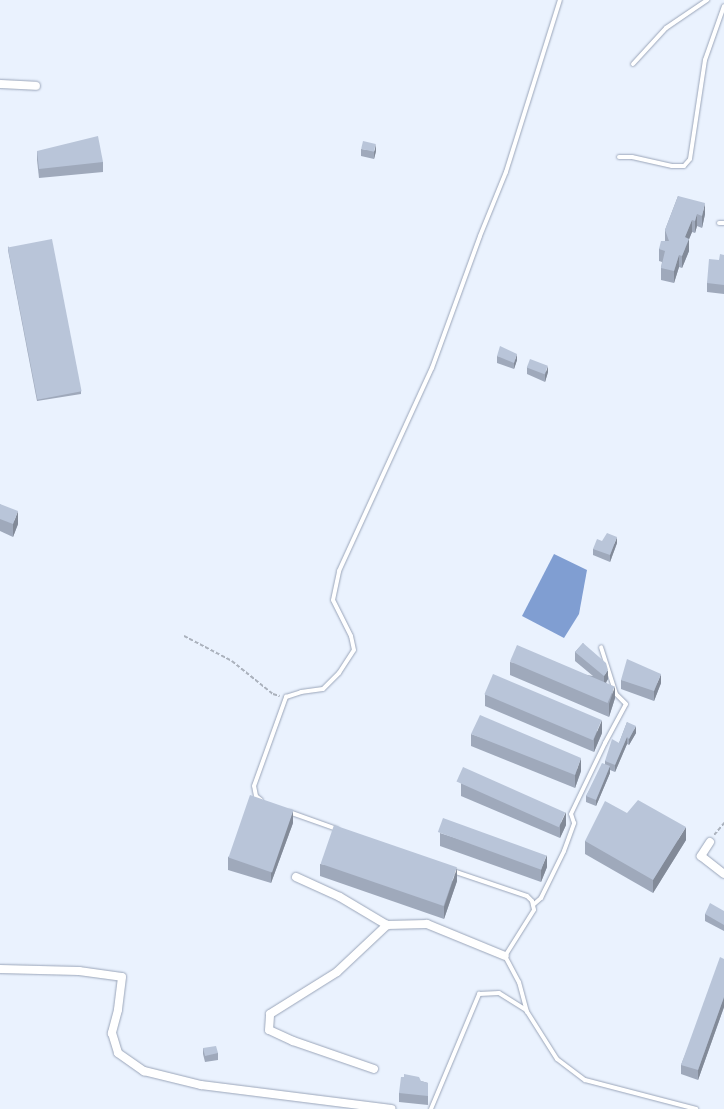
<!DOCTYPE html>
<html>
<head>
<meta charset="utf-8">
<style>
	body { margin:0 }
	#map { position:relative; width:724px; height:1109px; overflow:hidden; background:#eaf2fe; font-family:Mulish,sans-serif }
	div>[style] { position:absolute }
	.water>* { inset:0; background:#809ed2 }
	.path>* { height:1.5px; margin-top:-0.75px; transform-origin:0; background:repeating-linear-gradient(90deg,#abb2bd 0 4px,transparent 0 6px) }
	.roads { filter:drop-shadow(0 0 1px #9aa5b9) drop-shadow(0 0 1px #9aa5b9) }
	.lane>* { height:4px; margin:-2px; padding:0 2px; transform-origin:2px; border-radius:2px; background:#fff }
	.street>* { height:8px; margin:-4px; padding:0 4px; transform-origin:4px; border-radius:4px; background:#fff }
	.wall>* { inset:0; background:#9fa9bb }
	.shaded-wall>* { inset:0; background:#828a98 }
	.building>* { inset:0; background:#b9c5d9; transform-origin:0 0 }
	span { translate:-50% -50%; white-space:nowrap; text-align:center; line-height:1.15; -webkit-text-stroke:3px #fefefe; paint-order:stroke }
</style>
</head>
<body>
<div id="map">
	<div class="water">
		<i style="clip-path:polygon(554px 554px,587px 570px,579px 614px,564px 638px,522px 616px)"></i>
	</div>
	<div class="path">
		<i style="left:184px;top:636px;width:54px;rotate:27.5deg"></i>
		<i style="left:232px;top:661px;width:53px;rotate:38.8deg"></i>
		<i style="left:273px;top:694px;width:7px;rotate:16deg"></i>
		<i style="left:714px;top:835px;width:16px;rotate:-50deg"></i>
	</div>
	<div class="roads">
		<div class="lane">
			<i style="left:633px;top:64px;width:49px;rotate:-47.5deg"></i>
			<i style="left:666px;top:28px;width:50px;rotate:-34.3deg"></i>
			<i style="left:619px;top:157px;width:13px"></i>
			<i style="left:632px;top:157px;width:41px;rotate:12.7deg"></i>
			<i style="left:672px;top:166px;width:12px"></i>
			<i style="left:684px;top:166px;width:9px;rotate:-49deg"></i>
			<i style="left:690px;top:159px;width:100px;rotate:-81.4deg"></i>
			<i style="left:705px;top:60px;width:57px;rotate:-70.6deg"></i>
			<i style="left:719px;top:223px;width:5px"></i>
			<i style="left:261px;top:800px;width:6px;rotate:-141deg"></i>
			<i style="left:256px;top:796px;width:10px;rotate:-101deg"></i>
			<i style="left:254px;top:786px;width:95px;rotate:-70.2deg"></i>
			<i style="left:286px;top:697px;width:16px;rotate:-18deg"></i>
			<i style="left:301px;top:692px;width:22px;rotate:-8deg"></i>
			<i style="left:323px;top:689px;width:23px;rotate:-45deg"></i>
			<i style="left:339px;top:673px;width:27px;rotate:-57deg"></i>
			<i style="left:354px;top:650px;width:14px;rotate:-102deg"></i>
			<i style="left:351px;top:636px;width:40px;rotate:-116.6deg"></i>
			<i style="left:333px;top:600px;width:30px;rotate:-78deg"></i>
			<i style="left:339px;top:571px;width:223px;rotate:-65.4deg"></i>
			<i style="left:432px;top:368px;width:140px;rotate:-70deg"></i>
			<i style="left:480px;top:236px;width:69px;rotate:-67.9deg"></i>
			<i style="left:506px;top:172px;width:180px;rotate:-72.6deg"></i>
			<i style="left:289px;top:812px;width:51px;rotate:19.5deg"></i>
			<i style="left:453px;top:871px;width:78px;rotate:18.7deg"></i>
			<i style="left:527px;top:896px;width:7px;rotate:45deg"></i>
			<i style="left:532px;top:901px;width:9px;rotate:77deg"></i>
			<i style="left:534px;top:910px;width:54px;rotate:122.2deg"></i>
			<i style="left:505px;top:956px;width:30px;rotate:62deg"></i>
			<i style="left:519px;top:982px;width:31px;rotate:75deg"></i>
			<i style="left:533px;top:905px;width:11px;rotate:-41deg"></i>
			<i style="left:541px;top:898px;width:52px;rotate:-63.9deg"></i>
			<i style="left:564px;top:851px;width:30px;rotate:-70deg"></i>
			<i style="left:574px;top:823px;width:9px;rotate:-108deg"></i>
			<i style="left:571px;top:814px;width:79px;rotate:-64.4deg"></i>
			<i style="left:605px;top:743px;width:44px;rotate:-61.7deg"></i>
			<i style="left:626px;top:704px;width:14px;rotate:-135deg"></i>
			<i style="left:616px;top:694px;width:49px;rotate:-107.7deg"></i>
			<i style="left:431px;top:1109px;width:125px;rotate:-67.3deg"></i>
			<i style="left:479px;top:994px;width:20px;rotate:-3deg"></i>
			<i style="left:499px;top:993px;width:32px;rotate:32deg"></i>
			<i style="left:526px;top:1010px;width:58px;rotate:57.7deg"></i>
			<i style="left:557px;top:1059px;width:35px;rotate:37deg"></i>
			<i style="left:585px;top:1080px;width:115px;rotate:14.6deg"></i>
		</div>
		<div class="street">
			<i style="left:0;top:84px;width:36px;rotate:3deg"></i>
			<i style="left:710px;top:842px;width:17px;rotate:123deg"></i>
			<i style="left:701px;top:856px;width:29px;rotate:38deg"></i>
			<i style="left:296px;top:877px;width:48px;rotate:24.4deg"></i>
			<i style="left:340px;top:897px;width:55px;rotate:30.8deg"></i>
			<i style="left:0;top:969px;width:79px;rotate:1.5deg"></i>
			<i style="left:79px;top:971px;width:43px;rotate:7.9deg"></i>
			<i style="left:122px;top:977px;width:33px;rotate:97deg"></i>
			<i style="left:118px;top:1010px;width:24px;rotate:105deg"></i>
			<i style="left:112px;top:1033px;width:21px;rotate:73deg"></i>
			<i style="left:118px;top:1053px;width:32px;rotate:35deg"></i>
			<i style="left:144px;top:1071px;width:59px;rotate:13.8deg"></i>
			<i style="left:201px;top:1085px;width:192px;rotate:7.2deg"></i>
			<i style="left:374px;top:1069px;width:86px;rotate:-160.9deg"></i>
			<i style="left:293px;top:1041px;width:26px;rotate:-155deg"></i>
			<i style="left:269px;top:1030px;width:16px;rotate:-86deg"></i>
			<i style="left:270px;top:1014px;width:79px;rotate:-32.1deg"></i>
			<i style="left:337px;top:972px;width:69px;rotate:-43.2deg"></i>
			<i style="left:387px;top:925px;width:40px;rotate:-1.4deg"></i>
			<i style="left:427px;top:924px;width:84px;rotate:22.3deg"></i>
		</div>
	</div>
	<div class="wall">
		<i style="clip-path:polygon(361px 149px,376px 151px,374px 159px,361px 156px)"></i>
		<i style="clip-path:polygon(37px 151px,103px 162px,103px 172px,39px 178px,37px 160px)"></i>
		<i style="clip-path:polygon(678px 196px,705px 214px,702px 228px,697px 226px,695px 233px,692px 232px,689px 239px,689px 251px,682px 268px,679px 267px,674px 283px,661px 280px,661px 268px,662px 262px,659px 261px,659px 249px,665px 241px,665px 230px)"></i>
		<i style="clip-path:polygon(8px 246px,81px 391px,81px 394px,37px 401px,8px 250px)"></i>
		<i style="clip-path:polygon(724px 255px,724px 294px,707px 292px,707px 283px,719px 260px)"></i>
		<i style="clip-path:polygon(497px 356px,517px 360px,514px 369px,497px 363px)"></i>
		<i style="clip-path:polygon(527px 367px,548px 372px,545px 382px,527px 374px)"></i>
		<i style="clip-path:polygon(0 504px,18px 524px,13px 537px,0 531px)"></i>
		<i style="clip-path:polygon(617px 543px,610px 562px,593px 555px,593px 549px)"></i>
		<i style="clip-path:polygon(583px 643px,608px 679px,606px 682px,615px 698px,609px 717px,510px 675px,510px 662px,593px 676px,575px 661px,575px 652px)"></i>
		<i style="clip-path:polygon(621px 680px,661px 683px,654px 701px,621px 689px)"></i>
		<i style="clip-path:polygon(485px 694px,602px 733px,594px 752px,485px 706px)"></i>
		<i style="clip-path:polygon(627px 722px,636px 733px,629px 745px,627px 744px,615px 772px,610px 770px,610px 773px,596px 806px,586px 802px,586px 796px,605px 764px,605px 761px,619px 743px)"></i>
		<i style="clip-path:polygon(471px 734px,581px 771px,575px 788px,471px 746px)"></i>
		<i style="clip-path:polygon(461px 783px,566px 825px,560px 838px,461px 796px)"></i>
		<i style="clip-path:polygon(293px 823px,271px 883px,228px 870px,228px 857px)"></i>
		<i style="clip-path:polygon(440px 833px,547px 867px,541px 882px,440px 846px)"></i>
		<i style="clip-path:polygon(686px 840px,653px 893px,585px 854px,585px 841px)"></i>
		<i style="clip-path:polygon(320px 864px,457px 881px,444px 919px,320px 876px)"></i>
		<i style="clip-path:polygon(724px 911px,724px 931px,705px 921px,705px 914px)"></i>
		<i style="clip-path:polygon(724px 959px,724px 1007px,698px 1080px,681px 1074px,681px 1065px)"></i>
		<i style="clip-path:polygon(203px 1048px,218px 1053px,218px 1060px,205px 1062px,203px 1054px)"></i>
		<i style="clip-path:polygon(421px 1081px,428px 1083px,428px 1105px,399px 1102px,399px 1093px)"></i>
	</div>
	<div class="shaded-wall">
		<i style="clip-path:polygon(376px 144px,376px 151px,374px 159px,374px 153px)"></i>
		<i style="clip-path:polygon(705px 203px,705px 214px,702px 228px,702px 216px)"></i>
		<i style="clip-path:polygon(697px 214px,697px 226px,695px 233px,695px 221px)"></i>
		<i style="clip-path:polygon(692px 220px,692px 232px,685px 249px,685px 237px)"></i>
		<i style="clip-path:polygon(689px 239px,689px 251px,682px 268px,682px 256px)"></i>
		<i style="clip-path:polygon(679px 255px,679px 267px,674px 283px,674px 271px)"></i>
		<i style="clip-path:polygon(517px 354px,517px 360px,514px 369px,514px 363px)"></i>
		<i style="clip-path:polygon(548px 366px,548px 372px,545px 382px,545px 375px)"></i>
		<i style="clip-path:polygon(18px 511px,18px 524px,13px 537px,13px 524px)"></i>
		<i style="clip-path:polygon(617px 537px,617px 543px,610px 562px,610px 555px)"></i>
		<i style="clip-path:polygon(608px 670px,608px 679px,604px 686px,604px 676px)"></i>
		<i style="clip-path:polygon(661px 674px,661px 683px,654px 701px,654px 691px)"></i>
		<i style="clip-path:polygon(615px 686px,615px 698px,609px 717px,609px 704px)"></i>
		<i style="clip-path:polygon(602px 720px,602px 733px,594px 752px,594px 739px)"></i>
		<i style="clip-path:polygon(636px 726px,636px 733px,629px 745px,629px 739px)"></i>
		<i style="clip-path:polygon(627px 737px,627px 744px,615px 772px,615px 765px)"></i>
		<i style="clip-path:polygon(581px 758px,581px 771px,575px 788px,575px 775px)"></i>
		<i style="clip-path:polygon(610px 766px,610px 773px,596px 806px,596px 800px)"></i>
		<i style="clip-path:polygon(293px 810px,293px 823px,271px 883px,271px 870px)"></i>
		<i style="clip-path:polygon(566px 812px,566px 825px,560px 838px,560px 825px)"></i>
		<i style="clip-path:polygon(686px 827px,686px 840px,653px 893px,653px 880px)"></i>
		<i style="clip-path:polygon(547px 855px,547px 867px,541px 882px,541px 869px)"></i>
		<i style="clip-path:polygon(457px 868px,457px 881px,444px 919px,444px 907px)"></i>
		<i style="clip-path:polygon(724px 997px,724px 1007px,698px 1080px,698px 1070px)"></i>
	</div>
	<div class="building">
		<i style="clip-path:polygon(98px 136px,103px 162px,39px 169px,37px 151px)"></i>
		<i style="left:363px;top:141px;width:13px;height:8px;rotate:13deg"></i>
		<i style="clip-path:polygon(678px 196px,705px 203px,702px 216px,697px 214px,695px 221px,692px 220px,685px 237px,689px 239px,682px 256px,679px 255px,674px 271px,661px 268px,665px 251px,659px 249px,661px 241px,669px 241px,665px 230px)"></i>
		<i style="left:52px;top:239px;width:155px;height:45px;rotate:79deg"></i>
		<i style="clip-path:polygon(720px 254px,724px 255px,724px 285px,707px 283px,709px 259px,719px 260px)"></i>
		<i style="clip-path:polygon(500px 346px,517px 354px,514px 363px,497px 356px)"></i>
		<i style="left:530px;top:359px;width:19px;height:9px;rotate:21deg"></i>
		<i style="clip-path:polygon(0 504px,18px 511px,13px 524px,0 519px)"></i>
		<i style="clip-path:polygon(607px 533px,617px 537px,610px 555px,593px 549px,597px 539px,602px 541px)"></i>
		<i style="clip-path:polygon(583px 643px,606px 663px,608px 670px,604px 676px,575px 652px)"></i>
		<i style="left:517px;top:645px;width:106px;height:18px;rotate:23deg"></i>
		<i style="clip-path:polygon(627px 659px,661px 674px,654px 691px,621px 680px)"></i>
		<i style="left:493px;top:674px;width:118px;height:22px;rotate:23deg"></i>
		<i style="clip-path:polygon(480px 715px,581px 758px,575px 775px,471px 734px)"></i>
		<i style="clip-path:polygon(627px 722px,636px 726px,629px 739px,627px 737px,615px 765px,605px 761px,612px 739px,619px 743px)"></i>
		<i style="clip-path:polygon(602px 763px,610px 766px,596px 800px,586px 796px)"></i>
		<i style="left:463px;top:767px;width:112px;height:16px;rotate:24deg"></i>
		<i style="left:250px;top:795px;width:46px;height:66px;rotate:19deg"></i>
		<i style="clip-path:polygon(638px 800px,686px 827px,653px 880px,585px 841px,605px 801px,627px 813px)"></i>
		<i style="left:443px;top:818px;width:110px;height:15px;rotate:20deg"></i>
		<i style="left:334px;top:825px;width:130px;height:41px;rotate:19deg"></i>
		<i style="clip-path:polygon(710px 903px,724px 911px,724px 925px,705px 914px)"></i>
		<i style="clip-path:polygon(720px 957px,724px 959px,724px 997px,698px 1070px,681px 1065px)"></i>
		<i style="clip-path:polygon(216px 1046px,218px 1053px,205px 1056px,203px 1048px)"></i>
		<i style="clip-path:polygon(404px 1074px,419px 1077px,421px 1081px,428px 1083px,428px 1096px,399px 1093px,401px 1077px,404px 1077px)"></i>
	</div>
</div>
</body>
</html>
